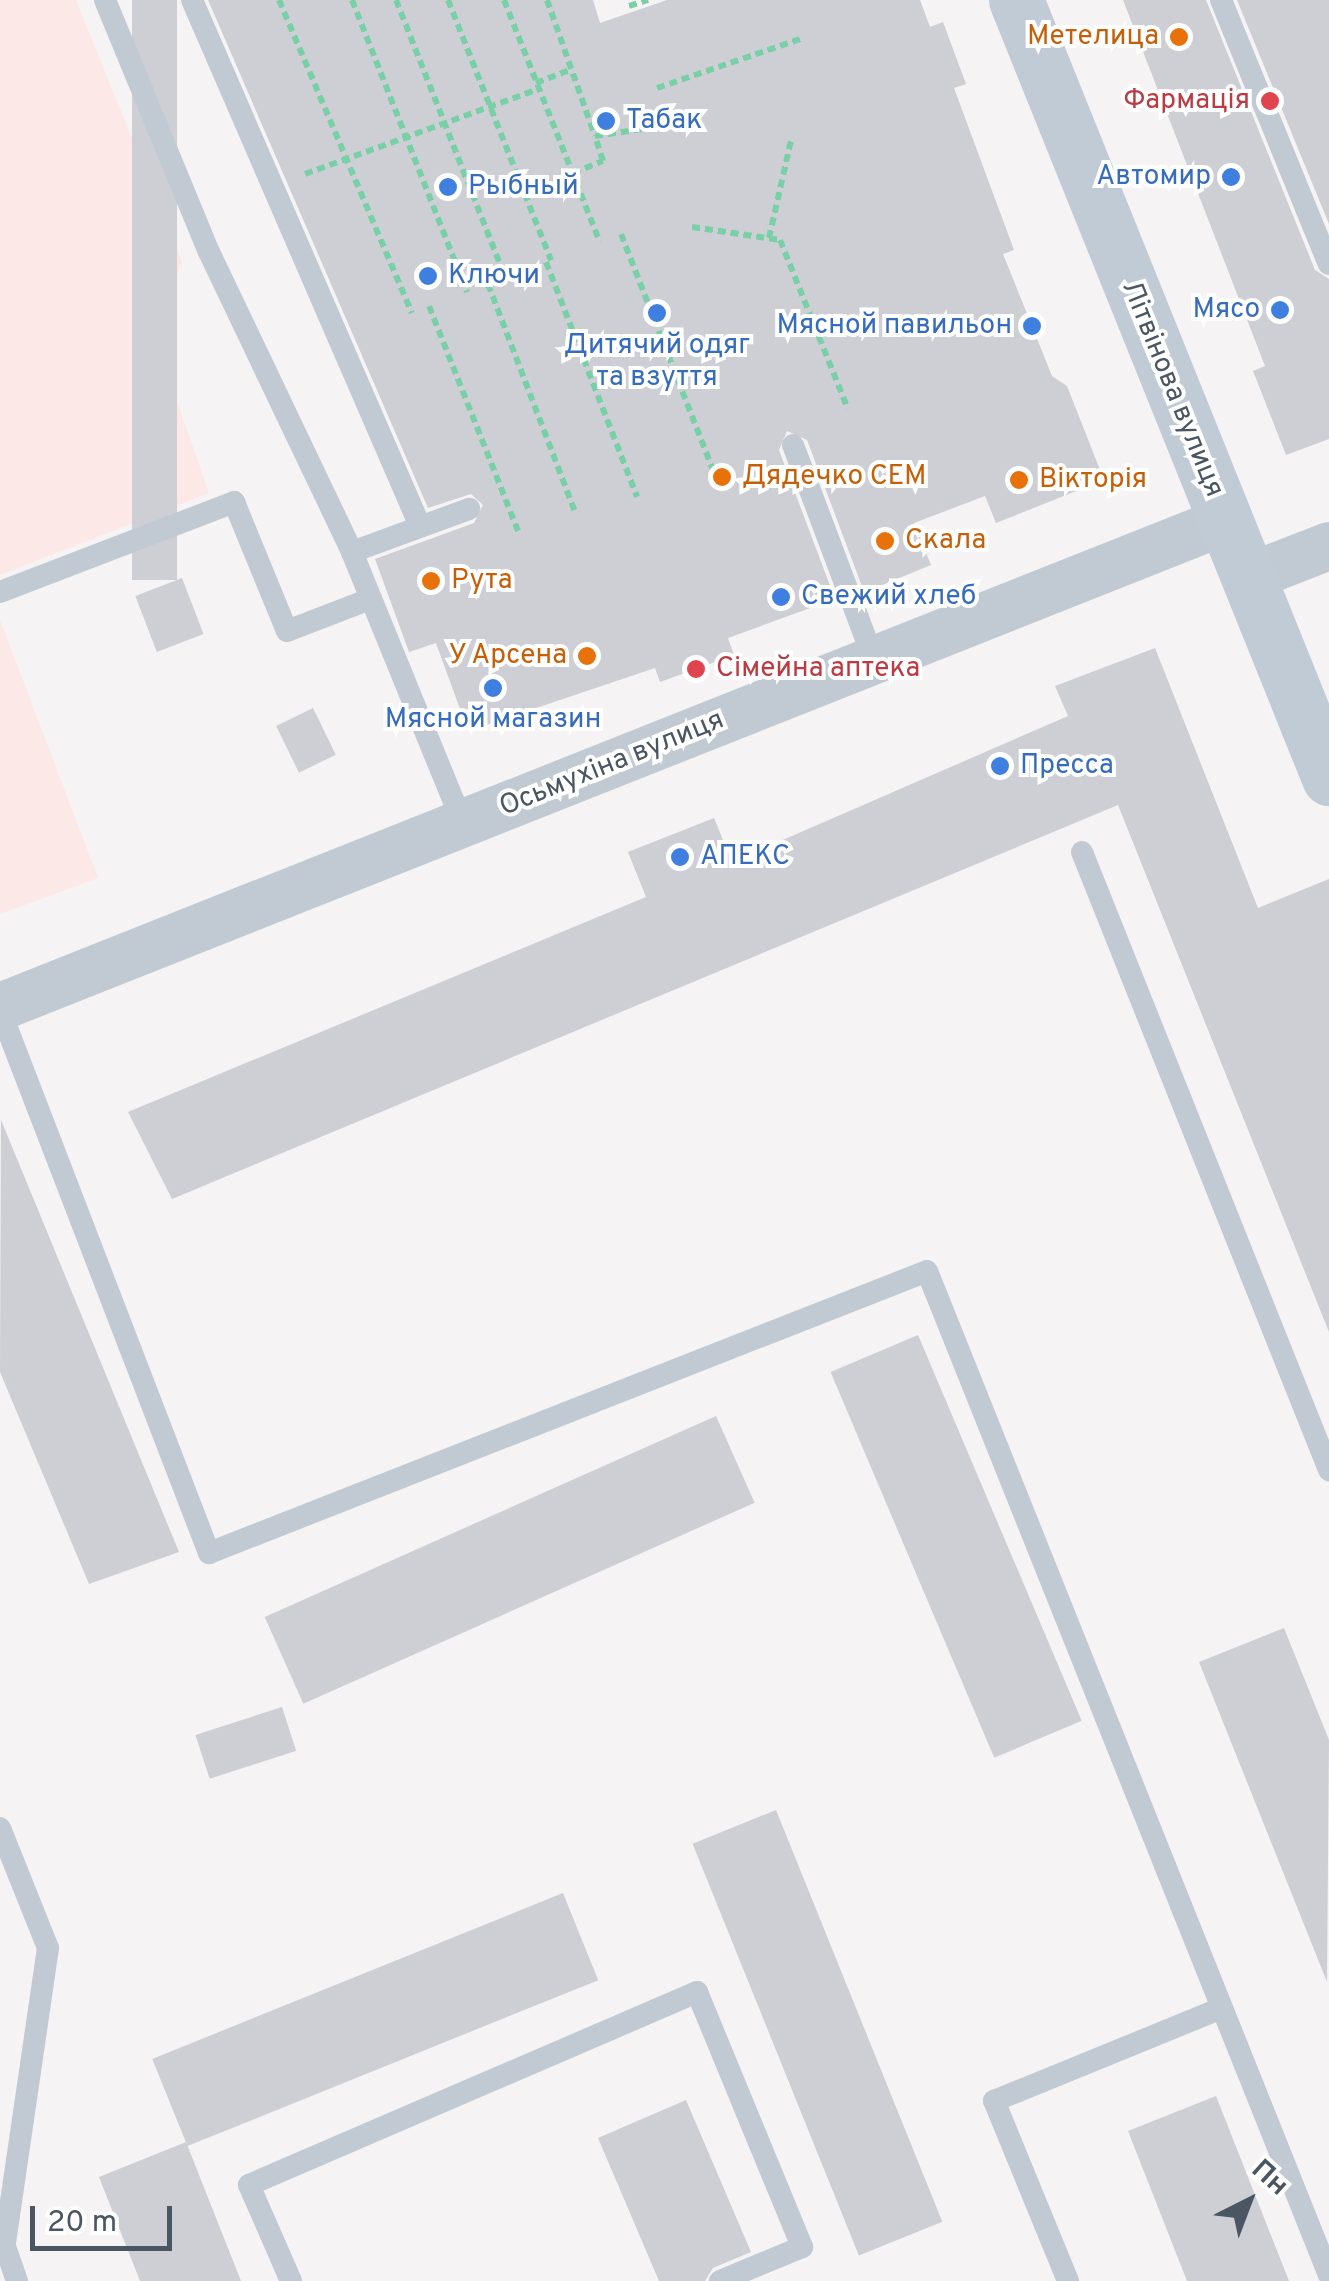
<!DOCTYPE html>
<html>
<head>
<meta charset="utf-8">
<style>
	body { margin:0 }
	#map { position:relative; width:1329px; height:2281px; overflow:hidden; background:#f5f3f3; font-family:Overpass,sans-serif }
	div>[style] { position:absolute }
	.medical>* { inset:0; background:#fce8e6 }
	.building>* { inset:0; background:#cdcfd5; transform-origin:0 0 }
	.path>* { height:6px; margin-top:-3px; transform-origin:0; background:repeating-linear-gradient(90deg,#7ad0a6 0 8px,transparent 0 13px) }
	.lane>* { height:22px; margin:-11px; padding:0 11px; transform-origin:11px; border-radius:11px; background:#c1cad2 }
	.street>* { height:48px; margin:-24px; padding:0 24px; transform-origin:24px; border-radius:24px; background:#c1cad2 }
	.secondary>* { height:55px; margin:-27.5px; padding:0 27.5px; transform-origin:27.5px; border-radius:27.5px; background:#c1cbd6 }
	.dots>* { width:28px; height:28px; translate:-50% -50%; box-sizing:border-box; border:5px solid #fff; border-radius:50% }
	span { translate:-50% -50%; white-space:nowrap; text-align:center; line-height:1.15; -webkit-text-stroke:8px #fff; paint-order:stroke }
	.food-label { font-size:28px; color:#c56008 }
	.right { translate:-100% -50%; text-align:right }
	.left { translate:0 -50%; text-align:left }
	.health-label { font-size:28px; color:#be3a42 }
	.shop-label { font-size:28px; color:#366cbe }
	.street-label { font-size:28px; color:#4a5661 }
	.north { position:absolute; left:1199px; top:2151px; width:100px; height:100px; -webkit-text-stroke:8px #fff; paint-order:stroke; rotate:42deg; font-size:28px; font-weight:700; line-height:40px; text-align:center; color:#4a5661 }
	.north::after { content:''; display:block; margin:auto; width:35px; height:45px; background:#4a5661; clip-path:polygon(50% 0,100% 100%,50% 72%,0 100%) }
	.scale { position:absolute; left:30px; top:2206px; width:142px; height:45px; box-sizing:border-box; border:5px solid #4a5661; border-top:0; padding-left:12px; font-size:30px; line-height:35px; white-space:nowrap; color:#4a5661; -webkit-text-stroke:8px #fff; paint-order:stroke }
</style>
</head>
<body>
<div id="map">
	<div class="medical">
		<i style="clip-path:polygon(0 0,76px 0,182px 262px,153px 333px,209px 493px,0 575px)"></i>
		<i style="clip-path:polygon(0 620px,98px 878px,0 914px)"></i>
	</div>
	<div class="building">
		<i style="left:132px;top:0;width:45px;height:580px"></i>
		<i style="clip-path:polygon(208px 0,593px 0,600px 23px,667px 0,920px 0,930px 27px,943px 22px,966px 84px,954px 88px,1014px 250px,1003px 254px,1052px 376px,1067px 386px,1104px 480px,996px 523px,985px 496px,914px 523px,931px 565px,870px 590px,863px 589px,807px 440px,787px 431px,779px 450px,835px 599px,728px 638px,734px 655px,696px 669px,660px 682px,655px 668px,468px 731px,436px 643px,409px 652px,375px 559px,474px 523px,483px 505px,471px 494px,428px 508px)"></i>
		<i style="clip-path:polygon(1123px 0,1206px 0,1315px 270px,1329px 279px,1329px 439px,1286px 455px,1253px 371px,1265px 366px)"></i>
		<i style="clip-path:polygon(1237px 0,1329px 0,1329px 224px)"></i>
		<i style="left:182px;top:578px;width:60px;height:50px;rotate:69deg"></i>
		<i style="clip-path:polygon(1155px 648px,1258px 908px,1329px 879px,1329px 1332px,1118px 805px,172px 1199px,128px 1112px,646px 897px,628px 852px,714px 818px,732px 862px,1068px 716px,1055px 686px)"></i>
		<i style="left:313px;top:708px;width:52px;height:41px;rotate:64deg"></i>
		<i style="clip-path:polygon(1px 1120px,179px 1552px,89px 1584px,0 1372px)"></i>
		<i style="left:918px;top:1335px;width:419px;height:95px;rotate:67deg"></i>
		<i style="left:716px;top:1416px;width:95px;height:494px;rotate:66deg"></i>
		<i style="clip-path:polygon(1284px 1628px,1329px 1740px,1327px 1982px,1199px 1662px)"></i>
		<i style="left:282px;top:1707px;width:46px;height:91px;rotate:72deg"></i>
		<i style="left:776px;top:1810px;width:444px;height:90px;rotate:68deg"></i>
		<i style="left:563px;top:1893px;width:94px;height:443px;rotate:68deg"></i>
		<i style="clip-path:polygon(1216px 2096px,1289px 2281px,1187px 2281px,1128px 2131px)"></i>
		<i style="clip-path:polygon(686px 2100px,751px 2252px,713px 2268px,705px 2281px,659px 2281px,598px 2138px)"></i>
		<i style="clip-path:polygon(186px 2142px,241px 2281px,140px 2281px,99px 2177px)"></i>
	</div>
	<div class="path">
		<i style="left:279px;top:0;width:340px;rotate:67deg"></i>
		<i style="left:352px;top:0;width:314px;rotate:68.5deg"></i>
		<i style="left:396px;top:0;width:298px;rotate:68.5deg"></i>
		<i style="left:448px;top:0;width:280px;rotate:68.4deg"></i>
		<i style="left:504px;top:0;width:260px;rotate:68.4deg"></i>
		<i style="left:547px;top:0;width:144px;rotate:70.6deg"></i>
		<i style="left:629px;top:6px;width:20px;rotate:-18deg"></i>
		<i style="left:536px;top:83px;width:39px;rotate:-21deg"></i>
		<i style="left:657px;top:88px;width:154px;rotate:-18.9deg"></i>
		<i style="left:573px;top:173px;width:32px;rotate:-22deg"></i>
		<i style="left:603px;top:161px;width:26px;rotate:-108deg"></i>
		<i style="left:595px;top:136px;width:75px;rotate:-8.5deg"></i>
		<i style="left:305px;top:174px;width:249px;rotate:-20deg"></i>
		<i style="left:692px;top:227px;width:89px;rotate:8.4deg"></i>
		<i style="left:780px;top:240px;width:182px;rotate:68.1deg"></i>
		<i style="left:621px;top:234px;width:259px;rotate:68.7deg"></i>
		<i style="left:769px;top:238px;width:100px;rotate:-77.3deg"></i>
		<i style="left:546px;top:262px;width:252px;rotate:68.8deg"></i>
		<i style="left:488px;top:284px;width:246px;rotate:69.1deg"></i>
		<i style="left:429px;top:306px;width:244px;rotate:68.4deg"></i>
	</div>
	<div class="lane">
		<i style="left:105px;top:0;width:273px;rotate:67.6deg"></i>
		<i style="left:209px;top:252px;width:332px;rotate:64.5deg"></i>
		<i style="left:352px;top:552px;width:294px;rotate:67.8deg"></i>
		<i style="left:192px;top:0;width:573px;rotate:66.57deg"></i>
		<i style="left:1221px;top:0;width:285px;rotate:67.8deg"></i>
		<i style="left:793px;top:445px;width:231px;rotate:69.4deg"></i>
		<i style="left:352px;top:552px;width:125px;rotate:-20.2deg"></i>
		<i style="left:0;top:592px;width:251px;rotate:-21deg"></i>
		<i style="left:234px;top:502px;width:139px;rotate:67.7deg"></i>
		<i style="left:287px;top:631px;width:89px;rotate:-21.1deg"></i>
		<i style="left:1082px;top:852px;width:666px;rotate:68.21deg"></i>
		<i style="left:0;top:1010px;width:582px;rotate:68.95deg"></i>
		<i style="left:209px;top:1553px;width:771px;rotate:-21.44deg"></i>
		<i style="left:927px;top:1271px;width:1081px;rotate:68.18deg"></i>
		<i style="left:0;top:1828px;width:129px;rotate:68.2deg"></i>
		<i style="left:48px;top:1948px;width:299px;rotate:98.3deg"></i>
		<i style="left:0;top:2232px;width:52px;rotate:70.9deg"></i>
		<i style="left:291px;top:2281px;width:105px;rotate:-113.6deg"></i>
		<i style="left:249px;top:2185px;width:488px;rotate:-23.3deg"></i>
		<i style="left:697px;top:1992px;width:276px;rotate:67.6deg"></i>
		<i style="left:802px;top:2247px;width:89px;rotate:157.5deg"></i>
		<i style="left:1068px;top:2281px;width:195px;rotate:-112.3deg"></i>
		<i style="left:994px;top:2101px;width:246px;rotate:-22.2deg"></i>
	</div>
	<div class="street">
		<i style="left:1247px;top:578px;width:88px;rotate:-21.3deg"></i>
		<i style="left:0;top:1007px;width:1318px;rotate:-21.64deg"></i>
	</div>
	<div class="secondary">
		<i style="left:1016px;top:0;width:839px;rotate:68.08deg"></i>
	</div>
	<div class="dots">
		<i style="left:1179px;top:37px;background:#e8710a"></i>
		<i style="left:1270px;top:101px;background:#e0444e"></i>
		<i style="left:606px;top:121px;background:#3f7fe0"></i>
		<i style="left:1231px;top:177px;background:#3f7fe0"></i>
		<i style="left:448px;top:187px;background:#3f7fe0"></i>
		<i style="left:428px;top:276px;background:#3f7fe0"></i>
		<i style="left:1280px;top:310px;background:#3f7fe0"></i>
		<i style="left:657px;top:313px;background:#3f7fe0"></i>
		<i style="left:1032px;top:326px;background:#3f7fe0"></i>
		<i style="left:722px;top:477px;background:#e8710a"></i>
		<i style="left:1019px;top:480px;background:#e8710a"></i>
		<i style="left:885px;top:541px;background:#e8710a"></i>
		<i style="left:431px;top:581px;background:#e8710a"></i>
		<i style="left:781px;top:597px;background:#3f7fe0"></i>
		<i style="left:587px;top:656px;background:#e8710a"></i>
		<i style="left:696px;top:669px;background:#e0444e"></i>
		<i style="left:493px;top:688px;background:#3f7fe0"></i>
		<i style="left:1000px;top:766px;background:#3f7fe0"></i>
		<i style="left:680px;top:857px;background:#3f7fe0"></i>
	</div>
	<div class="food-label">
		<span class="right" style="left:1159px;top:37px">Метелица</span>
		<span class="left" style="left:742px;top:477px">Дядечко СЕМ</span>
		<span class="left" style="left:1039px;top:480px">Вікторія</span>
		<span class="left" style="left:905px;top:541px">Скала</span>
		<span class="left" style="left:451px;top:581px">Рута</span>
		<span class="right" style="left:567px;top:656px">У Арсена</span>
	</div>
	<div class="health-label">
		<span class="right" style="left:1250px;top:101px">Фармація</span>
		<span class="left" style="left:716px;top:669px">Сімейна аптека</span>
	</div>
	<div class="shop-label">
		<span class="left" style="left:626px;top:121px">Табак</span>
		<span class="right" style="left:1211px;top:177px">Автомир</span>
		<span class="left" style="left:468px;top:187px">Рыбный</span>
		<span class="left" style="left:448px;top:276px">Ключи</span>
		<span class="right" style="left:1260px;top:310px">Мясо</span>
		<span class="right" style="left:1012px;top:326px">Мясной павильон</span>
		<span style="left:657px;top:362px">Дитячий одяг<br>та взуття</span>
		<span class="left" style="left:801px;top:597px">Свежий хлеб</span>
		<span style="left:493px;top:720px">Мясной магазин</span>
		<span class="left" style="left:1020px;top:766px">Пресса</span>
		<span class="left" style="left:700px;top:857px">АПЕКС</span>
	</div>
	<div class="street-label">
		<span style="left:1172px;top:389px;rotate:68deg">Літвінова вулиця</span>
		<span style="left:612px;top:764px;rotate:-22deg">Осьмухіна вулиця</span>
	</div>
	<div class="north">Пн</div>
	<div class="scale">20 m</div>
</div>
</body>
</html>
